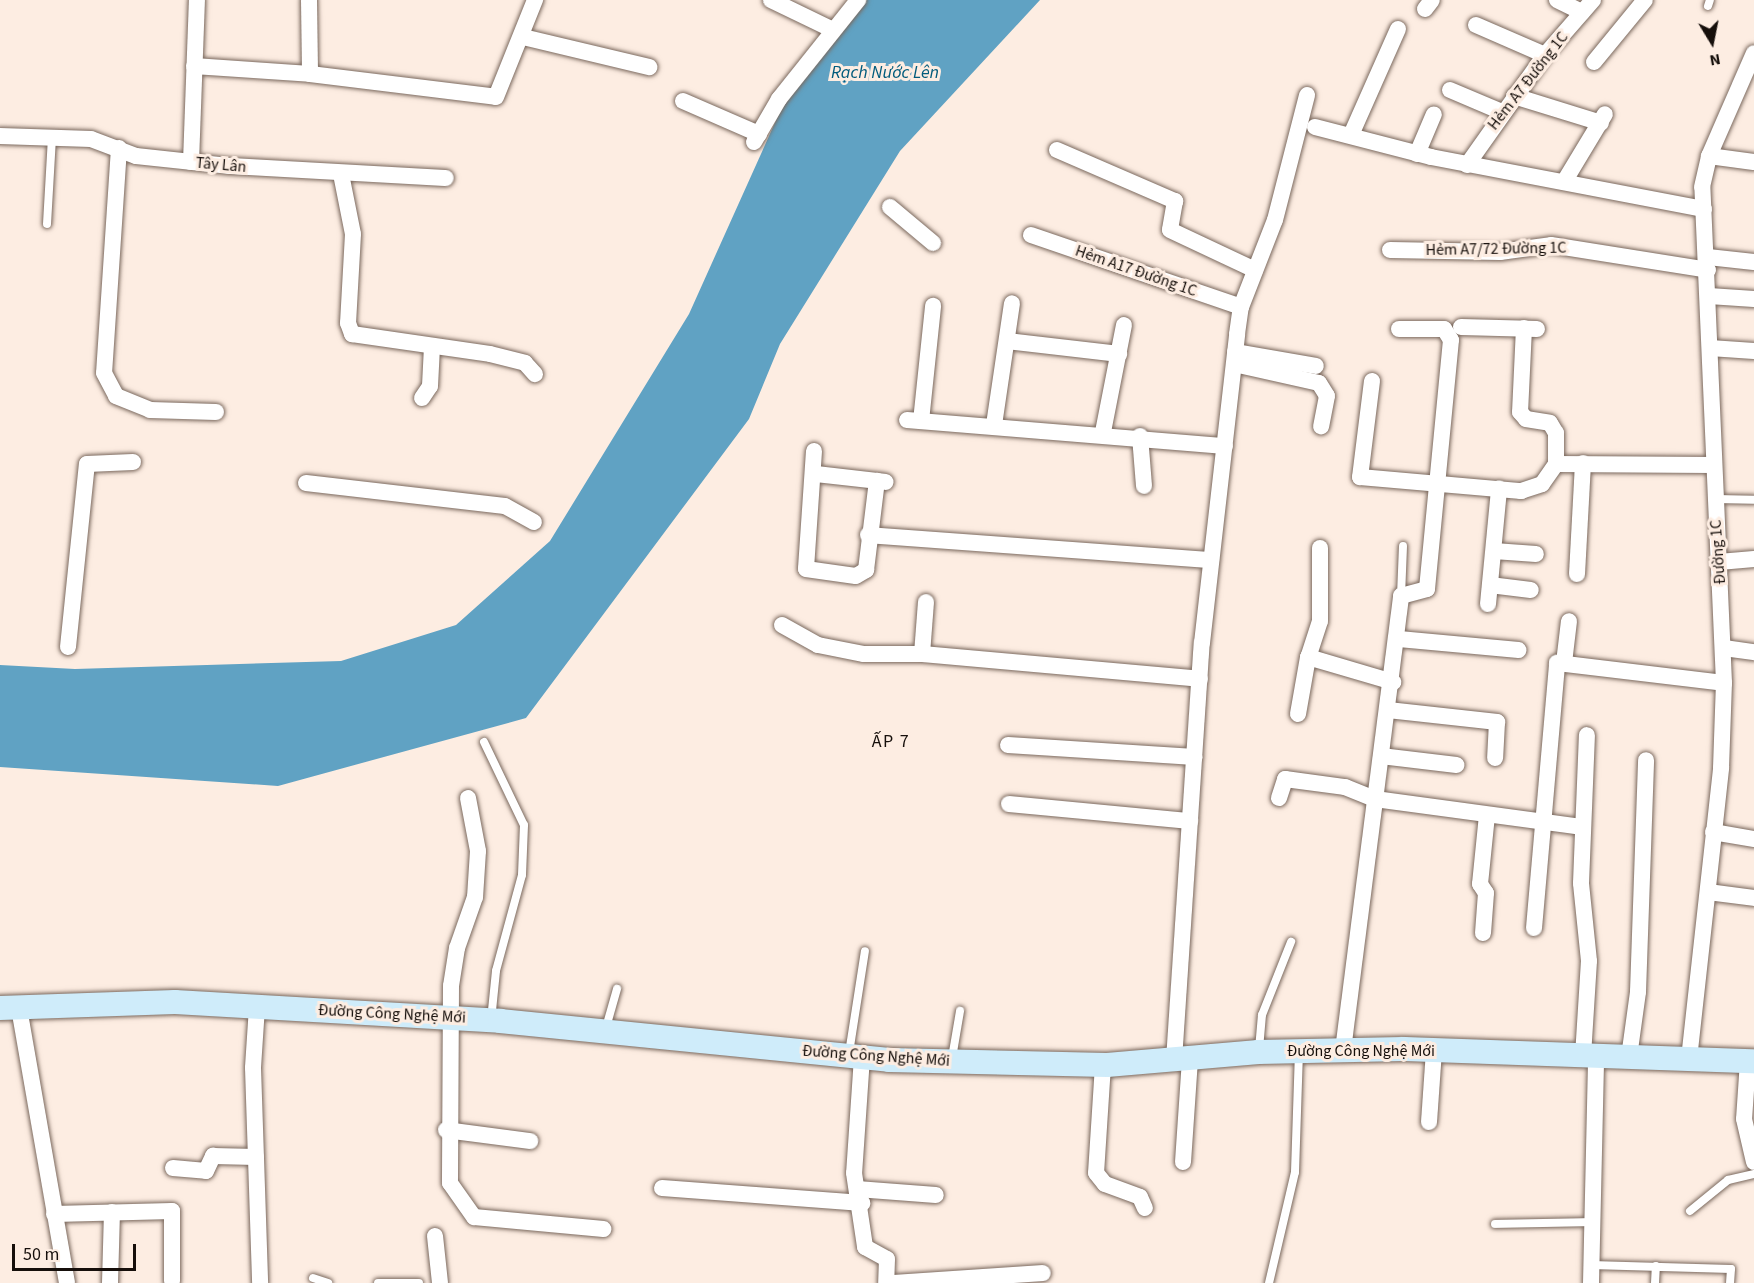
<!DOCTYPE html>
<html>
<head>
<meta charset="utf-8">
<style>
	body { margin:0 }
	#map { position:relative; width:1754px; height:1283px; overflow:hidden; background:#fdede2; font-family:"Source Sans 3",sans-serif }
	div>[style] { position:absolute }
	.water>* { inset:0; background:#60a2c3 }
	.roads { filter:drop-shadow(0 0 2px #7a685d) drop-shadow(0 0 2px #7a685d) }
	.lane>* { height:8px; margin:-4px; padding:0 4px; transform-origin:4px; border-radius:4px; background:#fff }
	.street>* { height:16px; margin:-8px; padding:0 8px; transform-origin:8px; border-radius:8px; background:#fff }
	.secondary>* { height:24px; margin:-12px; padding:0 12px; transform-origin:12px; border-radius:12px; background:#cfecfa }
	span { translate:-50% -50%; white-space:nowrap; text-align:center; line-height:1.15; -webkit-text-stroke:6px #fdede2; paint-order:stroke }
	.street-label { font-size:16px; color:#160f0b }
	.water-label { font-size:18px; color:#005b7c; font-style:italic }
	.neighbourhood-label { font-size:18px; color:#160f0b; letter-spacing:1.5px }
	.north { position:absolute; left:1682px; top:12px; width:60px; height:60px; -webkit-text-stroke:4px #fdede2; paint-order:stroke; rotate:170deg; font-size:16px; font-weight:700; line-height:24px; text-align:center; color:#160f0b }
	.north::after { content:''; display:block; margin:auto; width:21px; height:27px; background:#160f0b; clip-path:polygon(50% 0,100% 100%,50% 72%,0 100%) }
	.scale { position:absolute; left:12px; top:1244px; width:124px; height:27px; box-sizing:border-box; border:3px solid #160f0b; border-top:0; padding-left:8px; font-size:18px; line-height:21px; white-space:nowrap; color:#160f0b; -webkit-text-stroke:4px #fdede2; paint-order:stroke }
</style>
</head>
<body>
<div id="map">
	<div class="water">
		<i style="clip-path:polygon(866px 0,1040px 0,900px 151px,780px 344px,749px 419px,526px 718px,278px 786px,0 767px,0 665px,75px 669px,341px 661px,456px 625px,550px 541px,689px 314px,787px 96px)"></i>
	</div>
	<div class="roads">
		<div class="lane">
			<i style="left:1708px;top:6px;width:6px;rotate:-72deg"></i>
			<i style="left:47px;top:224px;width:88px;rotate:-86.7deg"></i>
			<i style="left:1715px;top:499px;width:39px;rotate:1deg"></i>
			<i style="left:1401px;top:596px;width:50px;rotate:-87.7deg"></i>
			<i style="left:484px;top:742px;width:92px;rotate:64.3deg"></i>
			<i style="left:524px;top:825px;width:50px;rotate:92.3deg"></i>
			<i style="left:522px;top:875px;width:99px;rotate:105.2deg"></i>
			<i style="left:496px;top:971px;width:49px;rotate:95.8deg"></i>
			<i style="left:605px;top:1031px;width:44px;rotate:-74.1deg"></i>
			<i style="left:1259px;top:1049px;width:34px;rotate:-85deg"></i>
			<i style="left:1262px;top:1015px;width:79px;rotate:-68.3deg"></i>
			<i style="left:849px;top:1053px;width:103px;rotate:-81.1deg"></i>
			<i style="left:952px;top:1058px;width:48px;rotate:-80.3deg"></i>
			<i style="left:1690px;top:1211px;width:49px;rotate:-39.2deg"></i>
			<i style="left:1728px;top:1180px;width:27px;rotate:-13deg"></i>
			<i style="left:1495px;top:1224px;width:96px;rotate:-1.2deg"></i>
			<i style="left:1591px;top:1265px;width:140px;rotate:1.6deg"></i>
			<i style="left:1731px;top:1269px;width:14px;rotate:94deg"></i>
			<i style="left:313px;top:1278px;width:16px;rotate:18deg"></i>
			<i style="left:378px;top:1283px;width:41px"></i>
			<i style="left:1269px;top:1283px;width:114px;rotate:-76.8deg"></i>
			<i style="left:1295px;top:1172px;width:120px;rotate:-88.1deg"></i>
			<i style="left:1655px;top:1283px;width:17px;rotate:-87deg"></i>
		</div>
		<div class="street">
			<i style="left:309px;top:0;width:74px;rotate:89.2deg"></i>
			<i style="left:310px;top:74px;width:187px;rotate:7deg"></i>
			<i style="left:496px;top:97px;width:105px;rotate:-68.1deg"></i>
			<i style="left:771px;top:0;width:67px;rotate:25.8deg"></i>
			<i style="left:1557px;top:0;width:28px;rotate:26deg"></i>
			<i style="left:1425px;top:9px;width:11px;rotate:-52deg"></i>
			<i style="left:1476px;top:25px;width:75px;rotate:23.5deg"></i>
			<i style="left:523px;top:37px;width:130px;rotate:13.4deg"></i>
			<i style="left:1594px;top:62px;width:80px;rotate:-50.6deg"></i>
			<i style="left:194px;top:66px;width:116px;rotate:3.9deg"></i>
			<i style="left:1450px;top:90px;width:56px;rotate:22.9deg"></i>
			<i style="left:1514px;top:96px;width:91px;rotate:17.2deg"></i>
			<i style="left:683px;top:101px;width:83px;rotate:23.5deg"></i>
			<i style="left:1315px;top:127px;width:120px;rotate:14.5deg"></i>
			<i style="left:1431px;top:157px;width:278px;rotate:10.8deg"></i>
			<i style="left:1351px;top:135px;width:116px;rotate:-66.1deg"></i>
			<i style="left:0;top:136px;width:91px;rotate:1.9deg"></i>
			<i style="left:91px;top:139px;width:48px;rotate:20.7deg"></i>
			<i style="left:136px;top:156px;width:95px;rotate:6.1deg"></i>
			<i style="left:230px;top:166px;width:216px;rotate:3.2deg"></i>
			<i style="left:754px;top:142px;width:50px;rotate:-59.8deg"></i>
			<i style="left:779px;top:99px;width:127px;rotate:-51.4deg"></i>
			<i style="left:119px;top:148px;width:225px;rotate:93.8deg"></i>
			<i style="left:104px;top:373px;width:26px;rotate:62deg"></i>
			<i style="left:116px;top:396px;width:37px;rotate:22deg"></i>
			<i style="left:150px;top:410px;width:66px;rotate:1.7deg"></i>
			<i style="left:1057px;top:150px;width:129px;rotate:23.4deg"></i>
			<i style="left:1175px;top:201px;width:29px;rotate:100deg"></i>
			<i style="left:1170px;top:230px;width:94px;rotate:25.2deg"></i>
			<i style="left:1417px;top:154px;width:43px;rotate:-67deg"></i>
			<i style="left:1709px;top:156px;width:45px;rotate:7.6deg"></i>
			<i style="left:191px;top:162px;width:162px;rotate:-87.9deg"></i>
			<i style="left:1467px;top:165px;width:135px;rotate:-54.7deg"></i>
			<i style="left:1545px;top:55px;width:73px;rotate:-48.9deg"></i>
			<i style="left:341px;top:174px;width:61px;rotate:78.7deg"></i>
			<i style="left:353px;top:234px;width:89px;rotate:93.2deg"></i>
			<i style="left:348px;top:323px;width:12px;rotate:70deg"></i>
			<i style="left:352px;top:334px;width:139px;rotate:8.2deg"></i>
			<i style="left:490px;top:354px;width:36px;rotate:14deg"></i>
			<i style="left:525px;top:363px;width:15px;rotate:48deg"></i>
			<i style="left:1564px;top:182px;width:79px;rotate:-58.9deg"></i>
			<i style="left:890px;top:207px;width:56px;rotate:39.9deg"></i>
			<i style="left:1031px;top:235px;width:222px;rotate:18.9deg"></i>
			<i style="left:1390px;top:250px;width:110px;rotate:1deg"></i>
			<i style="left:1500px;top:252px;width:51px;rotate:-7.8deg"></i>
			<i style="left:1551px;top:245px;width:159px;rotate:9deg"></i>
			<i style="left:1708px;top:257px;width:46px;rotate:6.2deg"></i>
			<i style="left:1709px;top:296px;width:45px;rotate:3.8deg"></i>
			<i style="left:1461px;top:327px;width:76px;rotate:1.5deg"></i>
			<i style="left:1524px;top:328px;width:84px;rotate:92.7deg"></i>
			<i style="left:1520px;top:412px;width:9px;rotate:49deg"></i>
			<i style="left:1526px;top:419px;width:24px;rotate:9deg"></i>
			<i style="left:1550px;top:423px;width:12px;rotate:59deg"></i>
			<i style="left:1556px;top:433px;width:31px;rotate:90deg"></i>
			<i style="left:1007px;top:341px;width:113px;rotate:6.6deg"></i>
			<i style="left:1710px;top:348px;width:44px;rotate:3.9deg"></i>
			<i style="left:1235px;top:352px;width:82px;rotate:9.8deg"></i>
			<i style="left:1234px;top:364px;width:87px;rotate:12.6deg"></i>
			<i style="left:1319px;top:383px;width:15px;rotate:58deg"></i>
			<i style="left:1327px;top:396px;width:31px;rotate:101deg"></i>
			<i style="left:1372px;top:381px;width:97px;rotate:97.1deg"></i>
			<i style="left:1360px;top:477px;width:162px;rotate:5deg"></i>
			<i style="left:1521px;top:491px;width:22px;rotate:-18deg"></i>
			<i style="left:1542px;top:484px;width:24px;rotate:-55deg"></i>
			<i style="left:1556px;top:464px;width:157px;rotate:0.4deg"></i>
			<i style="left:422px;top:398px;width:14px;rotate:-56deg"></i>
			<i style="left:430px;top:386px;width:40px;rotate:-87.1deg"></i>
			<i style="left:907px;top:420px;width:319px;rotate:4.7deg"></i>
			<i style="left:921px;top:421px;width:116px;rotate:-84deg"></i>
			<i style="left:994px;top:425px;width:123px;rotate:-81.6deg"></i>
			<i style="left:1103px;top:432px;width:109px;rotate:-78.9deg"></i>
			<i style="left:1140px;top:436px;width:50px;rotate:85.4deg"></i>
			<i style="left:814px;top:451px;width:118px;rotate:93.9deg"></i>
			<i style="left:806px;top:569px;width:50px;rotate:8deg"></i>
			<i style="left:856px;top:576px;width:12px;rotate:-31deg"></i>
			<i style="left:866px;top:570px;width:90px;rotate:-83deg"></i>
			<i style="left:816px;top:474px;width:70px;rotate:6.5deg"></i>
			<i style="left:306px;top:483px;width:200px;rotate:6.6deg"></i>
			<i style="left:505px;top:506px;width:33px;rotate:29deg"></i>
			<i style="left:868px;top:535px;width:344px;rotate:4.2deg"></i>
			<i style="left:1320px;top:548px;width:73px;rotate:90deg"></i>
			<i style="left:1320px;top:621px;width:38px;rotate:108deg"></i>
			<i style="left:1308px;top:657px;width:89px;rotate:16.4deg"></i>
			<i style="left:1494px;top:551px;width:42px;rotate:4.1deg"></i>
			<i style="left:1719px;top:562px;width:35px;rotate:-5deg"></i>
			<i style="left:1577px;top:574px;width:111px;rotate:-86.9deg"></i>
			<i style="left:1490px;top:585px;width:41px;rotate:7deg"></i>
			<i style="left:1488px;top:604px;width:116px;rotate:-84.5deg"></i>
			<i style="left:782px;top:625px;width:41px;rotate:29.1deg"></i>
			<i style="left:818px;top:645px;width:47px;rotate:11.1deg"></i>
			<i style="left:864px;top:654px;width:58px"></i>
			<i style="left:922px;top:654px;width:279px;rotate:5.1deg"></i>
			<i style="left:1399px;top:639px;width:120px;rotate:5.3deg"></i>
			<i style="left:68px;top:647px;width:184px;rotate:-84.1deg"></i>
			<i style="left:87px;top:464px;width:46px;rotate:-2.5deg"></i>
			<i style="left:1724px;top:648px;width:30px;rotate:8deg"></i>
			<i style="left:922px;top:654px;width:52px;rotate:-85.6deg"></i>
			<i style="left:1564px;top:663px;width:42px;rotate:-83.2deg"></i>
			<i style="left:1388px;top:710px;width:110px;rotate:6.3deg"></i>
			<i style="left:1497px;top:722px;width:36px;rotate:93deg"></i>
			<i style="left:1298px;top:714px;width:58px;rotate:-80deg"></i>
			<i style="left:1008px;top:745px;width:187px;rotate:3.7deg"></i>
			<i style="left:1381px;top:756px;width:76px;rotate:6.8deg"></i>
			<i style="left:468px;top:798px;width:54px;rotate:79.3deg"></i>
			<i style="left:478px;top:851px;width:46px;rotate:93.7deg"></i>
			<i style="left:475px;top:897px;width:54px;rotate:109.4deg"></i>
			<i style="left:457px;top:948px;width:38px;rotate:99deg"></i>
			<i style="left:451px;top:986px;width:197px;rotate:90.3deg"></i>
			<i style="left:450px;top:1183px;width:42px;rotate:54.8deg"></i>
			<i style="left:474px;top:1217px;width:130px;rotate:5.3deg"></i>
			<i style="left:1279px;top:798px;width:20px;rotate:-72deg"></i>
			<i style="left:1285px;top:779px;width:61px;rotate:7.6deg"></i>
			<i style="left:1345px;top:787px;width:32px;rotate:22deg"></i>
			<i style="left:1375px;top:799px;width:210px;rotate:7.7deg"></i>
			<i style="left:1009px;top:804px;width:182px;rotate:5.4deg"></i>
			<i style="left:1713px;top:832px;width:42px;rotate:9.7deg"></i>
			<i style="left:1708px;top:892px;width:46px;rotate:7.4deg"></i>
			<i style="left:1534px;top:928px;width:266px;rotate:-85deg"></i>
			<i style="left:1557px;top:663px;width:168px;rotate:6.8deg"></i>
			<i style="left:1483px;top:933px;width:40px;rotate:-85.7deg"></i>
			<i style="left:1486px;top:893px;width:11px;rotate:-124deg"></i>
			<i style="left:1480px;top:884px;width:69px;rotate:-84.2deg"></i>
			<i style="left:257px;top:1007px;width:61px;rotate:93.8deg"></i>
			<i style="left:253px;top:1068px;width:215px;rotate:88.1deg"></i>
			<i style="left:19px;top:1008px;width:279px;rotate:80.1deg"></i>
			<i style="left:1343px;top:1050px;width:458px;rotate:-82.7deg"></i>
			<i style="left:1401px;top:596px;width:27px;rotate:-15deg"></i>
			<i style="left:1427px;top:589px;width:250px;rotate:-84.5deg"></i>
			<i style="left:1451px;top:340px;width:13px;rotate:-122deg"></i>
			<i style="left:1444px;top:329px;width:45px;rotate:180deg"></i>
			<i style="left:1583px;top:1056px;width:95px;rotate:-86.4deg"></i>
			<i style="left:1589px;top:961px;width:78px;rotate:-95.9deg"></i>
			<i style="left:1581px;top:883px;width:148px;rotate:-87.7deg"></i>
			<i style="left:862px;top:1057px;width:116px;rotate:93.9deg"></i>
			<i style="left:854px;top:1173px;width:75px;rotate:81.5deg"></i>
			<i style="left:865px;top:1247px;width:25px;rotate:29deg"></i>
			<i style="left:887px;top:1259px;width:24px;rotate:92deg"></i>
			<i style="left:1629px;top:1057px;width:66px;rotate:-82.1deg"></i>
			<i style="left:1638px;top:992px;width:232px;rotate:-88deg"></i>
			<i style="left:1689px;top:1059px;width:293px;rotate:-83.7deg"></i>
			<i style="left:1721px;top:768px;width:85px;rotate:-88deg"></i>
			<i style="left:1724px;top:683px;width:496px;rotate:-92.5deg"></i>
			<i style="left:1702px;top:187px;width:32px;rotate:-77deg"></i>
			<i style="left:1709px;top:156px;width:112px;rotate:-66.4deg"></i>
			<i style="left:1174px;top:1060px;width:418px;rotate:-86.2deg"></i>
			<i style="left:1202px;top:643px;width:311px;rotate:-83.5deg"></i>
			<i style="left:1237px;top:334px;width:27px;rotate:-82deg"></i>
			<i style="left:1241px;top:307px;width:93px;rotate:-68.7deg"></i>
			<i style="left:1275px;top:220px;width:129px;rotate:-75.6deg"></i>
			<i style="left:1748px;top:1061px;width:58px;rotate:93.9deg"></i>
			<i style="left:1744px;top:1119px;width:44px;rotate:76.9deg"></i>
			<i style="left:1103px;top:1065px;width:108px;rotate:93.7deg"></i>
			<i style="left:1096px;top:1173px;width:14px;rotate:51deg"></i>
			<i style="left:1105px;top:1184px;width:37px;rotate:20deg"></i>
			<i style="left:1140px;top:1197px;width:12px;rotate:66deg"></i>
			<i style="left:1429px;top:1122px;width:72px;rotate:-86deg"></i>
			<i style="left:446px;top:1130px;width:85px;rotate:7.5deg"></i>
			<i style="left:1183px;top:1162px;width:104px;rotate:-86.1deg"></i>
			<i style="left:173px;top:1168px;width:33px;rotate:5deg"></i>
			<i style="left:206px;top:1171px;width:17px;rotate:-65deg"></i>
			<i style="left:213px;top:1156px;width:43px;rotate:1.3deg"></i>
			<i style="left:662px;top:1188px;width:201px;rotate:4.3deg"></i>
			<i style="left:857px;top:1189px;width:79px;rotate:4.3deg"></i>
			<i style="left:54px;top:1214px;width:118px;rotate:-1.5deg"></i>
			<i style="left:172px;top:1211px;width:70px;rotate:90deg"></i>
			<i style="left:435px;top:1236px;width:47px;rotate:83.9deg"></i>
			<i style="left:110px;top:1283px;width:71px;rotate:-88.4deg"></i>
			<i style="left:894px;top:1283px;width:149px;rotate:-3.8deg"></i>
			<i style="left:1591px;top:1283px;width:227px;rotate:-88.7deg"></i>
		</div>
		<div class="secondary">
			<i style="left:0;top:1008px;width:175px;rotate:-2deg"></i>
			<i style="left:175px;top:1002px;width:326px;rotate:3.3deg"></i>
			<i style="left:500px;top:1021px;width:391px;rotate:5.7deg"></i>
			<i style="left:889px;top:1060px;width:218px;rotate:1.3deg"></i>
			<i style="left:1107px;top:1065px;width:152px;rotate:-4.9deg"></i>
			<i style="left:1258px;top:1052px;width:145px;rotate:-1.2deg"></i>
			<i style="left:1403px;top:1049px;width:351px;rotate:2deg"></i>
		</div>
	</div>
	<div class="street-label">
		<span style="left:1528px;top:81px;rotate:-52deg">Hẻm A7 Đường 1C</span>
		<span style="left:221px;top:165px;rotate:5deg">Tây Lân</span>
		<span style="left:1496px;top:249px;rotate:-1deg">Hẻm A7/72 Đường 1C</span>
		<span style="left:1136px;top:271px;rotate:19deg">Hẻm A17 Đường 1C</span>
		<span style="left:1718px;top:552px;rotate:-94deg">Đường 1C</span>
		<span style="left:392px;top:1014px;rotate:3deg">Đường Công Nghệ Mới</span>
		<span style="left:1361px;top:1051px">Đường Công Nghệ Mới</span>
		<span style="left:876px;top:1056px;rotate:4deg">Đường Công Nghệ Mới</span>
	</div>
	<div class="water-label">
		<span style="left:885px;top:73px">Rạch Nước Lên</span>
	</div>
	<div class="neighbourhood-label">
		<span style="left:891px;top:742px">ẤP 7</span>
	</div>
	<div class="north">N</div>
	<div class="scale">50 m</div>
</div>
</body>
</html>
